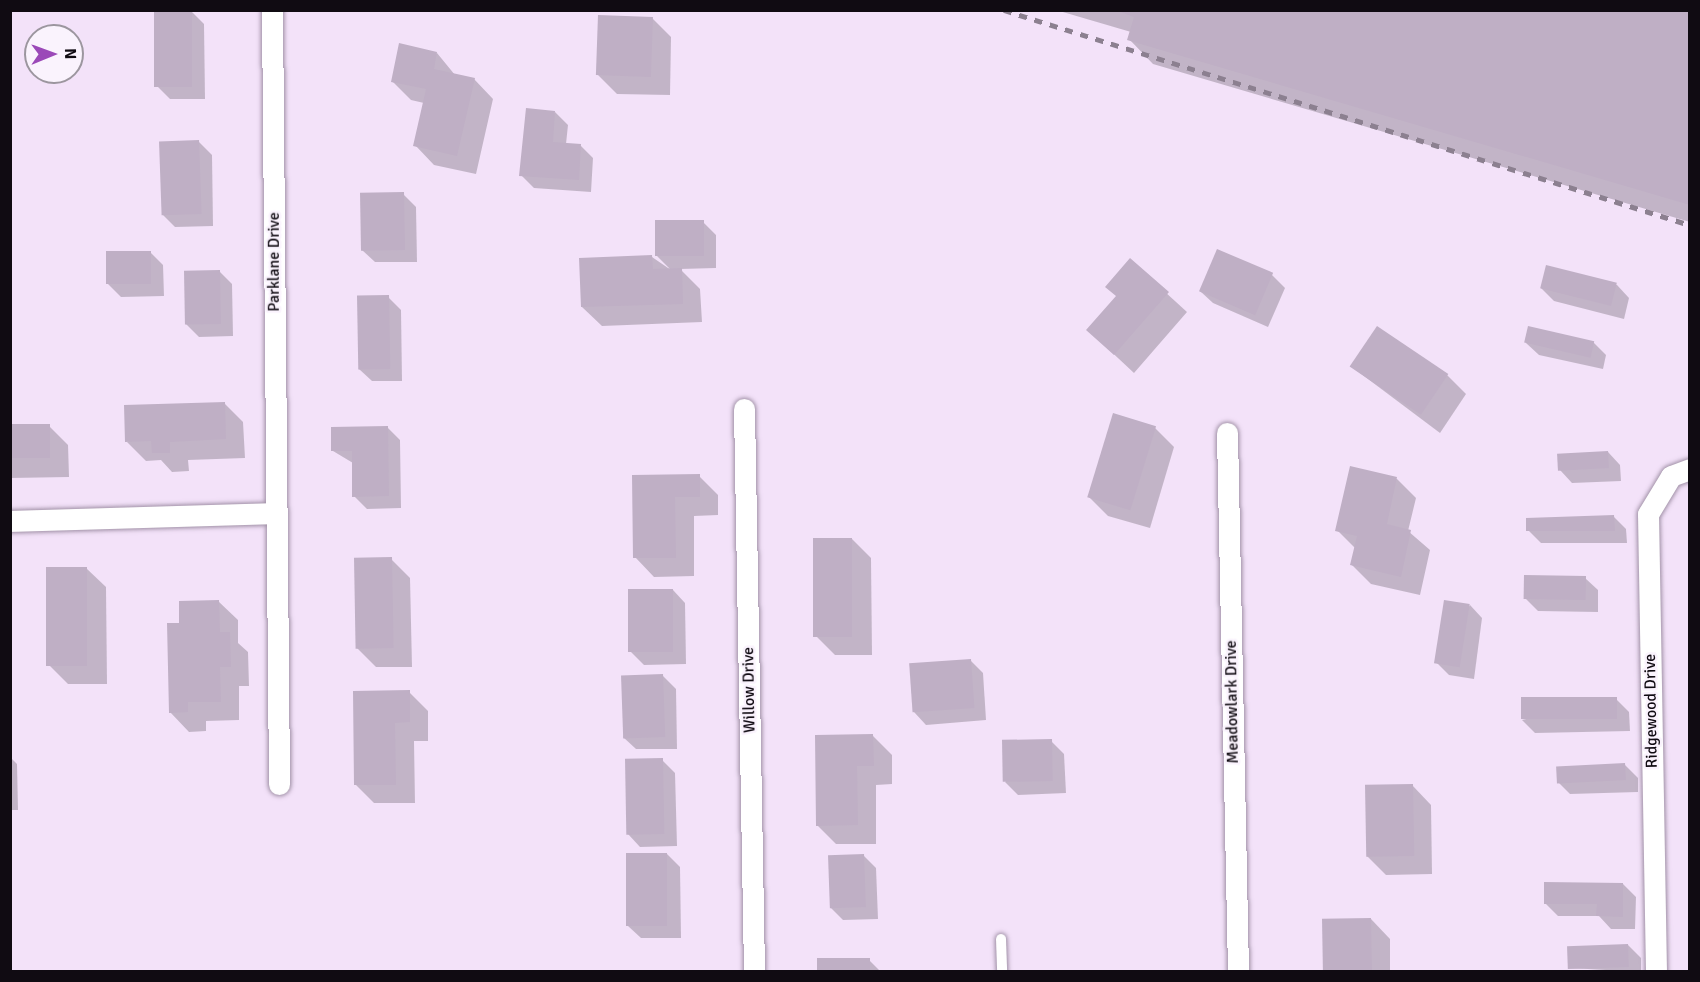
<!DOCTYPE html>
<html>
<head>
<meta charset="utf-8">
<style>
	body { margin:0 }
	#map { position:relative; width:1700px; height:982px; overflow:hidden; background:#f3e2f9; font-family:Signika,sans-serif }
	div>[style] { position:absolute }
	.shadow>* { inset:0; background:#0003 }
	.building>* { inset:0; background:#bfafc5; transform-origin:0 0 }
	.roads { filter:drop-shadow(0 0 2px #a292a8) drop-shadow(0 0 2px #a292a8) }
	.service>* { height:10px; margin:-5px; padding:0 5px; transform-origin:5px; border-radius:5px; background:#fff }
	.minor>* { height:21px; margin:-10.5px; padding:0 10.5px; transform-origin:10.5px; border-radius:10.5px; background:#fff }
	.rail>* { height:4.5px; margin-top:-2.25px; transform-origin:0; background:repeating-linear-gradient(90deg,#8c8090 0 8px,transparent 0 16px) }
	span { translate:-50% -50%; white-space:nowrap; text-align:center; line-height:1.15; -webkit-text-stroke:5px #faf3fd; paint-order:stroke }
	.street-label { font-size:16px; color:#100b12 }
	.frame { position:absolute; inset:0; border:12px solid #100b12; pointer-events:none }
	.north { position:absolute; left:24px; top:24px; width:60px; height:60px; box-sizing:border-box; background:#faf3fd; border:2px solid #9c969f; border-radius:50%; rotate:89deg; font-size:16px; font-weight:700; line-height:24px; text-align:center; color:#100b12 }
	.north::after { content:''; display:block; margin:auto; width:21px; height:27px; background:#9b49b8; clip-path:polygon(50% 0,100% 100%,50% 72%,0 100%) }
</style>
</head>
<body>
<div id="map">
	<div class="shadow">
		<i style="clip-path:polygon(1056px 10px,1690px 10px,1690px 222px,1153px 64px,1129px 39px,1131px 32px)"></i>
		<i style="clip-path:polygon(191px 11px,204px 24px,205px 99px,170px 99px,157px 86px)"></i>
		<i style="clip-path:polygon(652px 18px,671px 37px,670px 95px,617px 94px,598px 75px)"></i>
		<i style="clip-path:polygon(437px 53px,455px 75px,474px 79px,493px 99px,476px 174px,434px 165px,415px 145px,424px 103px,411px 100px,392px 81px)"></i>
		<i style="clip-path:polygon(555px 112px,568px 125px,566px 144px,581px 146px,593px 158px,591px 192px,534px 188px,521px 175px)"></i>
		<i style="clip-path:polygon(199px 142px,212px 155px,213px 226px,175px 227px,162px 214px)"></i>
		<i style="clip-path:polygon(403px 194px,416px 207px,417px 262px,375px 262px,362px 250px)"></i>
		<i style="clip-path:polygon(703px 222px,716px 235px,716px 268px,680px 269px,700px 289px,702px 322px,602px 326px,582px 307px,652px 257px,671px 270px,657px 256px)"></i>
		<i style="clip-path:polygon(150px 252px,163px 265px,164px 296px,121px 297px,108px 284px)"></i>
		<i style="clip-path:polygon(1130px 260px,1187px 312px,1134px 373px,1088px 330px,1117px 297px)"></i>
		<i style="clip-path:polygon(1547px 266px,1617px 285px,1629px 298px,1624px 319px,1554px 301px,1541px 288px)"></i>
		<i style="clip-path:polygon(219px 271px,232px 284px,233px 336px,199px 337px,186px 324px)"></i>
		<i style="clip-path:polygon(1272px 275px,1285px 288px,1268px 327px,1213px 303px,1200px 291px)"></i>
		<i style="clip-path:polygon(388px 297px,401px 310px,402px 381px,372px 381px,359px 369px)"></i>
		<i style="clip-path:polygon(1593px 342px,1606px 355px,1603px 369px,1539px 355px,1526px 343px)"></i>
		<i style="clip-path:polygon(1352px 367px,1447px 375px,1466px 394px,1440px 433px)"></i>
		<i style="clip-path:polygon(224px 403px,243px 422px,245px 458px,188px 460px,189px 471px,172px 472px,161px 460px,146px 461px,127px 442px)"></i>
		<i style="clip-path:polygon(10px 426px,49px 426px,68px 445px,69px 477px,10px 478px)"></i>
		<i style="clip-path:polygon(387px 427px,400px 440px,401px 508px,367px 509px,354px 496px,353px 463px,333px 451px)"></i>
		<i style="clip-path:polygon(1155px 428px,1174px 447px,1150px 528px,1108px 516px,1089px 497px)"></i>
		<i style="clip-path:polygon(1608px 452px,1620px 465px,1621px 481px,1572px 483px,1560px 470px)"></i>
		<i style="clip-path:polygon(1351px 468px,1397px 479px,1416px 498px,1408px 531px,1430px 550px,1420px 595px,1371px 584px,1352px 565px,1356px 549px,1337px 530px)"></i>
		<i style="clip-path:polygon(699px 476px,718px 495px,718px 515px,694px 516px,694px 576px,654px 577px,635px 557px,634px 477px)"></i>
		<i style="clip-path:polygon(1614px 517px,1626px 529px,1627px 543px,1541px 543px,1528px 530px)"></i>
		<i style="clip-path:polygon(852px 539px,871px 558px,872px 655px,835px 655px,816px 636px)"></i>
		<i style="clip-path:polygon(391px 559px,410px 578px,412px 667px,376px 667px,357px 648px)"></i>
		<i style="clip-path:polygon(86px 568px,106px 587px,107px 684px,68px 684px,49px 665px)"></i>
		<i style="clip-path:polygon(1585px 578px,1598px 590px,1598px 612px,1538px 611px,1525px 598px)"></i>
		<i style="clip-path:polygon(673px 590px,685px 603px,686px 664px,644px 665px,631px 652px)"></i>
		<i style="clip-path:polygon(218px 601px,238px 620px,238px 643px,248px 652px,249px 686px,239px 686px,239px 720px,206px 721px,206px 731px,189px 732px,170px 712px,181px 625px)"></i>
		<i style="clip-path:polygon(1470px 605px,1482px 618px,1474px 679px,1449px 675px,1436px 662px)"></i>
		<i style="clip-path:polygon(970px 660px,983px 673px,986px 720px,926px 725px,914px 712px)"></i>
		<i style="clip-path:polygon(663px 676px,676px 689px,677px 749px,636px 749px,623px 737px)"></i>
		<i style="clip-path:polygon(409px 692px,428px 711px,428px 741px,414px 741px,415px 803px,374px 803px,355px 784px)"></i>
		<i style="clip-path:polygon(1616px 699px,1629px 712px,1630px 731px,1535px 733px,1522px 720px)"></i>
		<i style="clip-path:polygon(873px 736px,892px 755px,892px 784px,876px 785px,876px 844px,836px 844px,817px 825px)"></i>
		<i style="clip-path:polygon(1051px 741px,1064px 754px,1066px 793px,1018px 795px,1005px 782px)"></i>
		<i style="clip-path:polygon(10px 757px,17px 764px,18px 810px,10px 810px)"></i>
		<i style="clip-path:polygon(662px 760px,675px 773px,677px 846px,640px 847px,628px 834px)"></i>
		<i style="clip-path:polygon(1625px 765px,1638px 778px,1638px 792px,1570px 794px,1557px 781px)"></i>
		<i style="clip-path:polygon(1412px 785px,1431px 805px,1432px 874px,1386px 875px,1367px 856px)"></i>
		<i style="clip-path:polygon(667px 854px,680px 867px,681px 938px,641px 938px,628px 926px)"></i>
		<i style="clip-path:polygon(864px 856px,876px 868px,878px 919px,843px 920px,830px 907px)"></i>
		<i style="clip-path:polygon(1623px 884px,1636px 897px,1635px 929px,1611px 929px,1599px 916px,1558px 916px,1545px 903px)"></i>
		<i style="clip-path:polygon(1371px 919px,1390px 939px,1390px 972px,1325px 972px)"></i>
		<i style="clip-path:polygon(1628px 945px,1641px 958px,1641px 972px,1570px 968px)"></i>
		<i style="clip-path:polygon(869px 960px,881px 972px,819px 972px)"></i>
	</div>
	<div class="building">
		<i style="left:154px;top:10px;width:38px;height:77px"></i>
		<i style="clip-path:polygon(1115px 10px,1690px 10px,1690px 205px,1127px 40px,1134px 17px)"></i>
		<i style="left:598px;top:15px;width:55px;height:60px;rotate:2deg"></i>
		<i style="clip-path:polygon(399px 43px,437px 52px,434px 69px,475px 78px,457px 156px,413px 146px,426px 89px,391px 82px)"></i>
		<i style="clip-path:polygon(526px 108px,555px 111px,553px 142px,581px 144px,579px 180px,519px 176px)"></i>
		<i style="left:199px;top:140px;width:74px;height:40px;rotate:88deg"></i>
		<i style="left:404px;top:192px;width:58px;height:44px;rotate:89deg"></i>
		<i style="left:704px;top:220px;width:36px;height:49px;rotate:90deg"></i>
		<i style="left:1217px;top:249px;width:61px;height:46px;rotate:23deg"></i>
		<i style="left:151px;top:251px;width:33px;height:45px;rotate:90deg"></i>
		<i style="clip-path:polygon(652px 255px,653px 269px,682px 268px,683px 304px,581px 307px,579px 258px)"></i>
		<i style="clip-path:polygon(1130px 258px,1169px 292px,1114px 355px,1086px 330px,1116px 296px,1105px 287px)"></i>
		<i style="left:1546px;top:265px;width:73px;height:24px;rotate:14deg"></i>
		<i style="left:220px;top:270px;width:54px;height:36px;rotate:89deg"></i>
		<i style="left:389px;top:295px;width:74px;height:32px;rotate:89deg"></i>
		<i style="left:1377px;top:326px;width:86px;height:49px;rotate:34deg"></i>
		<i style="left:1528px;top:326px;width:68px;height:17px;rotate:13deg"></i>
		<i style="clip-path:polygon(225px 402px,226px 439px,170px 442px,170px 453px,152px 453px,151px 441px,125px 442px,124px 405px)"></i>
		<i style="left:1113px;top:413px;width:45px;height:88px;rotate:17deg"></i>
		<i style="left:50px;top:424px;width:34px;height:40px;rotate:90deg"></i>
		<i style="clip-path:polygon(388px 426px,389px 496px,352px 497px,352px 451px,331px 451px,331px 427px)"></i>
		<i style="left:1608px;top:451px;width:17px;height:51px;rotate:87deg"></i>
		<i style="clip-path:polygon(1350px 466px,1397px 477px,1387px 524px,1411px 530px,1401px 577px,1350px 565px,1357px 536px,1335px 531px)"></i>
		<i style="clip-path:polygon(700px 474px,700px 497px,675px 497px,676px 558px,633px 558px,632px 475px)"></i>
		<i style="clip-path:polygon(1614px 515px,1615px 531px,1526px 531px,1526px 518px)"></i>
		<i style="left:813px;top:538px;width:39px;height:99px"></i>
		<i style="left:392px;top:557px;width:91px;height:38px;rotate:89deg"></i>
		<i style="left:46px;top:567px;width:41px;height:99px"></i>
		<i style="left:1524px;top:575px;width:62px;height:24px;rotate:1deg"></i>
		<i style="left:628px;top:589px;width:45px;height:63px"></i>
		<i style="clip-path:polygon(219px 600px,220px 632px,230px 632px,231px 667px,220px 667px,221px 702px,188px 702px,188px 712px,169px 713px,167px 623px,179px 623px,179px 601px)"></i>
		<i style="left:1444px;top:600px;width:26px;height:64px;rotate:9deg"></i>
		<i style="left:971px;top:659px;width:49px;height:62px;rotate:86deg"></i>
		<i style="left:663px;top:674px;width:63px;height:42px;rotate:88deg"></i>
		<i style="clip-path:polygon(410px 690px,410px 722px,395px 723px,396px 785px,354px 785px,353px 691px)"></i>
		<i style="left:1617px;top:697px;width:22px;height:96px;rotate:90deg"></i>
		<i style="clip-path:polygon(873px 734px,874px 766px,857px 766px,858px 825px,816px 826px,815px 735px)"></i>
		<i style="left:1052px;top:739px;width:42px;height:50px;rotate:89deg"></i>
		<i style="left:663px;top:758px;width:76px;height:38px;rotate:89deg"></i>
		<i style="left:1625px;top:763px;width:17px;height:69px;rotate:87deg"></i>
		<i style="left:1413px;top:784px;width:72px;height:48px;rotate:89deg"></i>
		<i style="left:626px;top:853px;width:41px;height:73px"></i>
		<i style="left:864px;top:854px;width:53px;height:36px;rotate:88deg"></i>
		<i style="clip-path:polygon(1544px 882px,1623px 883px,1623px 917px,1596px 916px,1597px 904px,1544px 904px)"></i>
		<i style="left:1371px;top:918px;width:54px;height:49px;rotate:89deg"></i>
		<i style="left:1628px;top:944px;width:23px;height:61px;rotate:88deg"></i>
		<i style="left:870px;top:958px;width:14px;height:53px;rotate:90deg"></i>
	</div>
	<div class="roads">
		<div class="service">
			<i style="left:1001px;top:939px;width:33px;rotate:88deg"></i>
		</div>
		<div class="minor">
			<i style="left:272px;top:10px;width:774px;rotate:89.48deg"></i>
			<i style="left:744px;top:409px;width:563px;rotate:88.98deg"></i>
			<i style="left:1227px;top:433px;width:539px;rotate:88.83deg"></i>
			<i style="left:10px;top:521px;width:266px;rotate:-1.7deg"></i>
			<i style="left:1656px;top:972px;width:458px;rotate:-91deg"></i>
			<i style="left:1648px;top:514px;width:44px;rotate:-58.8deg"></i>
			<i style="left:1671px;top:476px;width:20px;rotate:-20deg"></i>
		</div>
	</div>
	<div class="rail">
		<i style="left:1004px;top:10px;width:719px;rotate:17.4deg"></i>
	</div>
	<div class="street-label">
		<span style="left:274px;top:262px;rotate:-90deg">Parklane Drive</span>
		<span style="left:749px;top:690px;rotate:-91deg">Willow Drive</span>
		<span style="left:1232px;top:702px;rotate:-91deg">Meadowlark Drive</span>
		<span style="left:1651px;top:711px;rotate:-91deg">Ridgewood Drive</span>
	</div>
	<div class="frame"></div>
	<div class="north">N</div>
</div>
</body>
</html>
